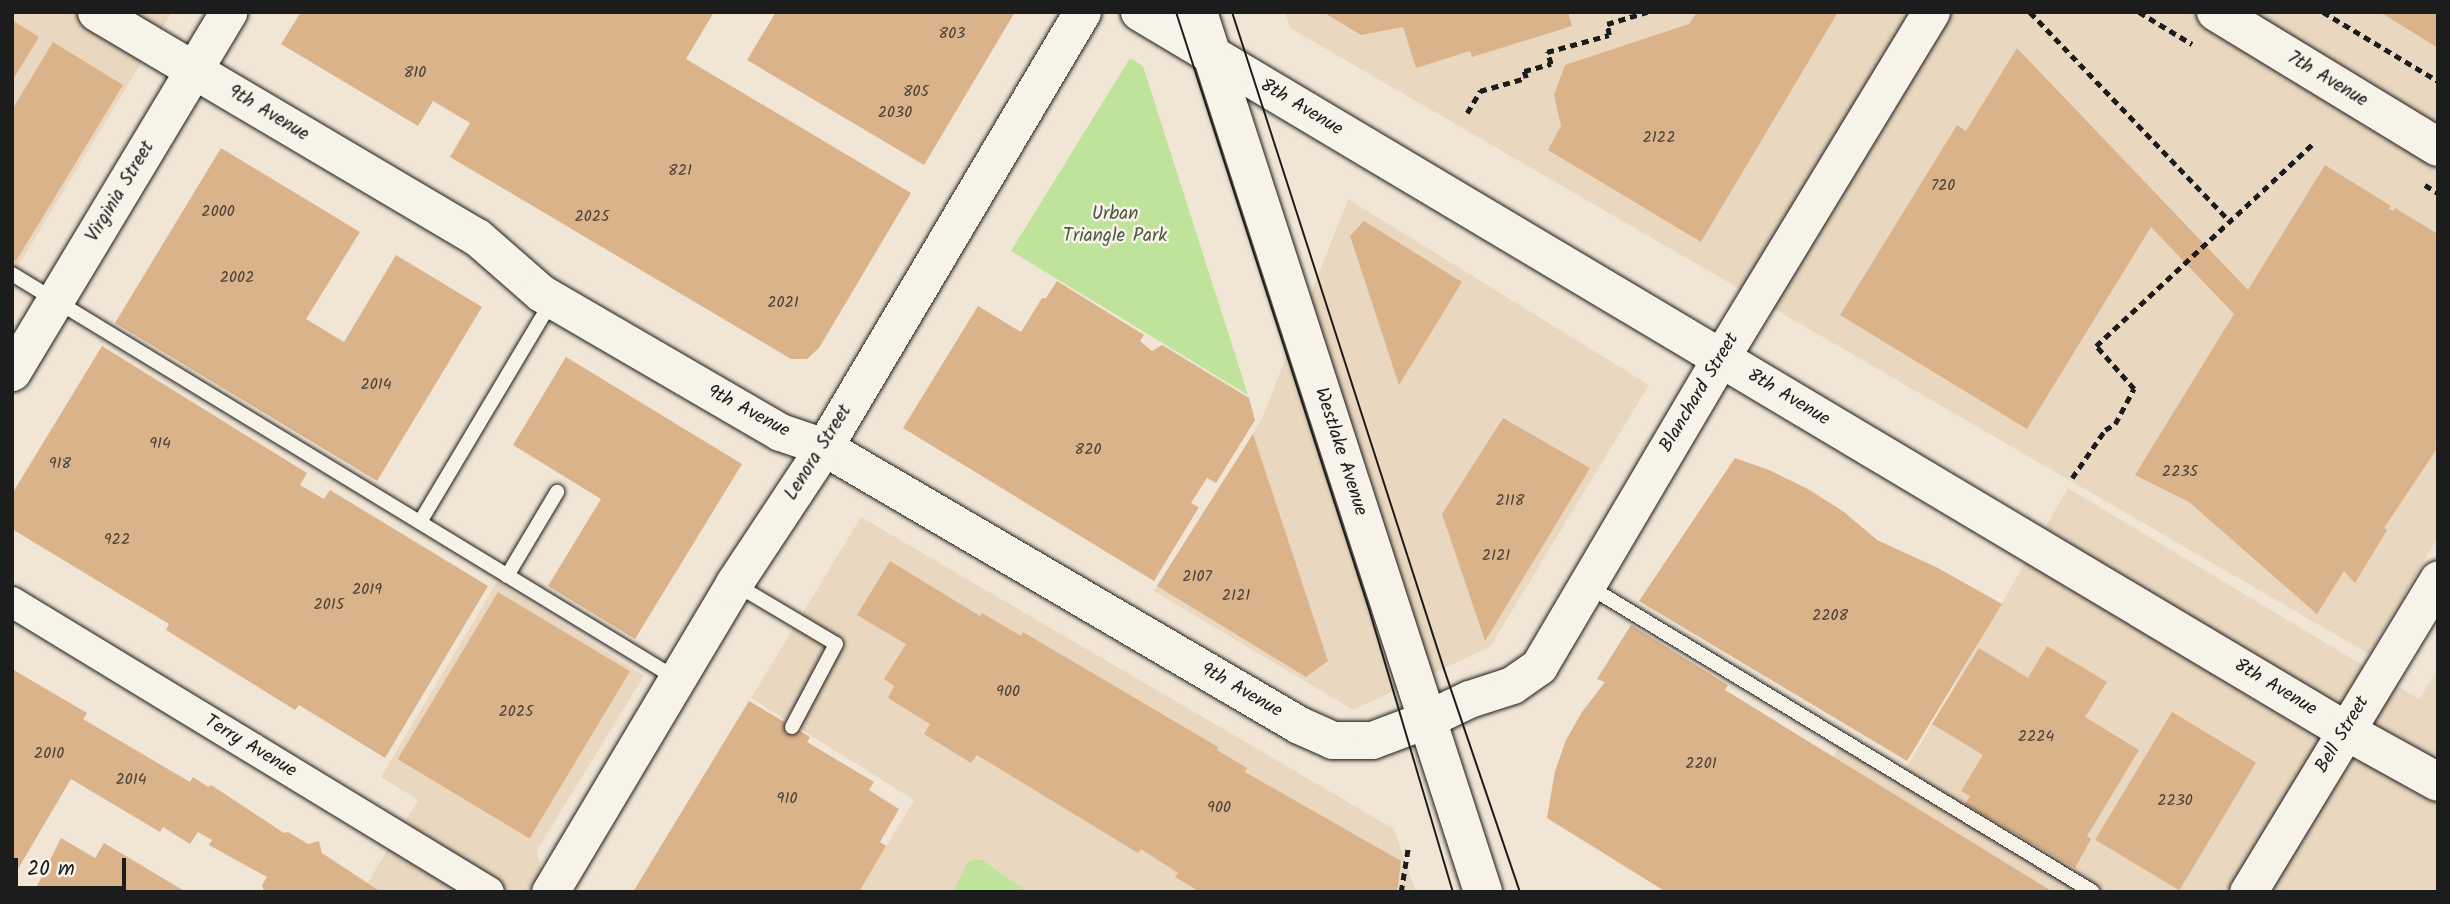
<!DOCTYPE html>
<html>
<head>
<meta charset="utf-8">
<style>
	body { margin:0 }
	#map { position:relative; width:2450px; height:904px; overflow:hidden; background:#f1e6d5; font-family:Kalam,sans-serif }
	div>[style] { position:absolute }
	.built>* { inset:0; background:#ead7bf }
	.green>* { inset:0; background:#c0e39c }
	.building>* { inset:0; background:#dab38b; transform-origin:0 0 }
	.path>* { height:4.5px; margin-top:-2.25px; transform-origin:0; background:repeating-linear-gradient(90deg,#1c1c1c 0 7px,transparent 0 12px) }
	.roads { filter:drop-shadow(0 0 2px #1c1c1c) drop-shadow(0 0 2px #1c1c1c) }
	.service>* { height:14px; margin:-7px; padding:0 7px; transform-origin:7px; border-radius:7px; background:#f7f3e8 }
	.minor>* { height:30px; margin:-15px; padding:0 15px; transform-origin:15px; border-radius:15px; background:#f7f3e8 }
	.tertiary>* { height:37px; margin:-18.5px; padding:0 18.5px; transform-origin:18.5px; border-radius:18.5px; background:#f7f3e8 }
	.secondary>* { height:38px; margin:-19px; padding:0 19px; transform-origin:19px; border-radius:19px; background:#f7f3e8 }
	.tram>* { height:2px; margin:-1px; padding:0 1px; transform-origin:1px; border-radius:1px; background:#1c1c1c }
	span { translate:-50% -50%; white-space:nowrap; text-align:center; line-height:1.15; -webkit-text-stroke:5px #f7f3e8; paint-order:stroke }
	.number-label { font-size:16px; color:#4c4238 }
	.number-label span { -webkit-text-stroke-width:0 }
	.street-label { font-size:19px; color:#1c1c1c }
	.park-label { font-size:19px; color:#4d5842 }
	.frame { position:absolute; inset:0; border:14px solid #1c1c1c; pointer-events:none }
	.scale { position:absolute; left:14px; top:858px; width:112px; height:32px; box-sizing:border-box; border:4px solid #1c1c1c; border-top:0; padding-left:9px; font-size:21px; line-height:24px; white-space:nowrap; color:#1c1c1c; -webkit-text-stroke:5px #f7f3e8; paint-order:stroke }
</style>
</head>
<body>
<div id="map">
	<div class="built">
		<i style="clip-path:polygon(12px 12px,172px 12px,12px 276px)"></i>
		<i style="clip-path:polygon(1285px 12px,2438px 12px,2438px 537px,2369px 654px,1290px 28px)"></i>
		<i style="clip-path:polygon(1348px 199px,1649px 385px,1490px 647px,1353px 710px,1154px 591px,1261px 421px)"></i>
		<i style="clip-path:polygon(2068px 488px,2419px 699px,2438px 669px,2438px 892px,1753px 892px,1839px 747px,1898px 783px)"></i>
		<i style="clip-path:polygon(861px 517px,1394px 829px,1416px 892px,859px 892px,914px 800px,751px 698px)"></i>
		<i style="clip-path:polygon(497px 582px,644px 676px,537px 850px,545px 892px,362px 892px,418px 800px,381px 777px)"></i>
	</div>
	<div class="green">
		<i style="clip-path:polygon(1130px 58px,1143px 66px,1248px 395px,1011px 251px)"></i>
		<i style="clip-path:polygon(978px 859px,982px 860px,1028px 892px,953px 892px,968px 862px)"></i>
	</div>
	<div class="building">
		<i style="clip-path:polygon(301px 12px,714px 12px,686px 59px,911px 193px,819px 348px,807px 359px,791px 359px,450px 157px,470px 123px,433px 101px,418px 126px,281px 44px)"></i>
		<i style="clip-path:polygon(776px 12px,1015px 12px,924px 165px,747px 60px)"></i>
		<i style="clip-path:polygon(1323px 12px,1568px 12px,1572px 26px,1472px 57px,1470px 51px,1416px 68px,1403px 27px,1361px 35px)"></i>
		<i style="clip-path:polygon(1697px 12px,1838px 12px,1701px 242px,1548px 150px,1561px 126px,1554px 95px,1565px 65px,1689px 24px)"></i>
		<i style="clip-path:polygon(2380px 12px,2438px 12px,2438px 48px)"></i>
		<i style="clip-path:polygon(12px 20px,39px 37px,12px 81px)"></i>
		<i style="clip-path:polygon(53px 42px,123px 85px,16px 261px,12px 259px,12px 110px)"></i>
		<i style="clip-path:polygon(2017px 48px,2248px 290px,2325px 165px,2391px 206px,2389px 209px,2393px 211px,2395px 208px,2438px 234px,2438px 440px,2435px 445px,2438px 447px,2384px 528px,2387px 530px,2355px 583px,2344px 571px,2317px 614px,2189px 502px,2135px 475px,2234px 314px,2151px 227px,2027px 429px,1840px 315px,1957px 125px,1966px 131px)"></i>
		<i style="clip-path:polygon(221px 148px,360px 232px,306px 319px,344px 342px,396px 255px,482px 307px,377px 481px,115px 323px)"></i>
		<i style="clip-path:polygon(1364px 221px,1462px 282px,1399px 385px,1350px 236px)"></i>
		<i style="clip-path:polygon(1057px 281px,1144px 335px,1140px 341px,1152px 351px,1162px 345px,1249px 398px,1255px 420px,1216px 483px,1207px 478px,1191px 503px,1199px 507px,1154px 581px,903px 428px,978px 306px,1021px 332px,1042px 298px,1046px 298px)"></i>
		<i style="clip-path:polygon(102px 346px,307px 473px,300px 485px,324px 499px,330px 490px,488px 586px,385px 758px,299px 705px,295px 710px,166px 630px,169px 624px,12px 529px,12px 494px)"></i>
		<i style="clip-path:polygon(566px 357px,742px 464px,635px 639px,548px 586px,601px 499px,513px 445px)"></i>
		<i style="clip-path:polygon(1503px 418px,1590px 468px,1485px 641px,1442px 514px)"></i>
		<i style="clip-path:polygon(1253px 434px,1328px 661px,1306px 677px,1157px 586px)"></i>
		<i style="clip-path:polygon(1735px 458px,1769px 470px,1808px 489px,1844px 512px,1877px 540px,1938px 568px,2002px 604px,1907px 761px,1639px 601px)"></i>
		<i style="clip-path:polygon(890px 561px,980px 616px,982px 613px,1021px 636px,1023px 632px,1218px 747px,1217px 750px,1247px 768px,1245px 772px,1401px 861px,1397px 892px,1200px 892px,1175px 877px,1178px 873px,1141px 849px,1138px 853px,977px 755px,971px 763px,924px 734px,930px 724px,888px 698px,894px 686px,884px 679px,906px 644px,857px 615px)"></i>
		<i style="left:498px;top:592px;width:154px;height:195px;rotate:31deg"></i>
		<i style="clip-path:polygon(1631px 625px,1728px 685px,1725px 690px,2053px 892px,1666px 892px,1547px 818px,1555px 771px,1566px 740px,1582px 712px,1605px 682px,1597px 679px)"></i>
		<i style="clip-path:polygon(2047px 646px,2107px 682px,2085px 717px,2139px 750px,2087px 836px,2091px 839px,2075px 868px,1965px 804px,1970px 796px,1961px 791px,1983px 755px,1932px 724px,1979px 648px,2028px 678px)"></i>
		<i style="clip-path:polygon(12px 669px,87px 713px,83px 719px,190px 782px,193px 777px,208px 787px,211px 785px,284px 833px,288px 832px,308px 844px,319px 841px,322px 853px,381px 892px,264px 892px,262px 885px,267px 877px,209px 845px,212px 840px,198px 832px,190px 844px,163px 827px,160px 832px,71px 779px,12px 879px)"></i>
		<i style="clip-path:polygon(749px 701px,810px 737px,807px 742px,874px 782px,869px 790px,899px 809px,880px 842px,886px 846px,859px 892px,633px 892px)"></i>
		<i style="left:2172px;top:712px;width:98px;height:149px;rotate:31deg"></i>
		<i style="clip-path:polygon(61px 838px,95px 858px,104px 843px,186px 892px,34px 892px)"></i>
	</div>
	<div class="path">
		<i style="left:2030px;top:12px;width:289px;rotate:46.3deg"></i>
		<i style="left:2139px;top:12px;width:62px;rotate:31.1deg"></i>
		<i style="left:2323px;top:12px;width:134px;rotate:31deg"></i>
		<i style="left:1467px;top:113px;width:26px;rotate:-59deg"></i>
		<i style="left:1480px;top:91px;width:48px;rotate:-15.8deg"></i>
		<i style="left:1526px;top:78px;width:7px;rotate:-106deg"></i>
		<i style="left:1524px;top:71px;width:28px;rotate:-15deg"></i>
		<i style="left:1551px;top:64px;width:13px;rotate:-108deg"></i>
		<i style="left:1547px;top:52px;width:64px;rotate:-15.3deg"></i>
		<i style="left:1609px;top:35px;width:11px;rotate:-100deg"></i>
		<i style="left:1607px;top:24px;width:42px;rotate:-16.7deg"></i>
		<i style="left:2425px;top:185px;width:15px;rotate:32deg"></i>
		<i style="left:2072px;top:478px;width:58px;rotate:-55.5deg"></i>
		<i style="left:2105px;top:430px;width:12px;rotate:-31deg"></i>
		<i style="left:2115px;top:424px;width:40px;rotate:-62deg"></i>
		<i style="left:2134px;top:389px;width:57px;rotate:-131.5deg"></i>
		<i style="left:2096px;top:346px;width:298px;rotate:-43deg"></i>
		<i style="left:1401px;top:892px;width:45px;rotate:-81deg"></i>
	</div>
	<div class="roads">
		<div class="service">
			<i style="left:12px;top:274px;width:779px;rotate:31.34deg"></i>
			<i style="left:420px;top:522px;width:257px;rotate:-59.2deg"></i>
			<i style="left:507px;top:576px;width:98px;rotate:-59.2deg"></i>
			<i style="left:735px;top:584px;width:117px;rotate:30.7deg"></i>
			<i style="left:836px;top:644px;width:94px;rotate:117.9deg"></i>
			<i style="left:1588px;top:586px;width:590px;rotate:31.21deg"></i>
		</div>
		<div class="minor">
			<i style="left:12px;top:602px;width:558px;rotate:31.3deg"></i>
		</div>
		<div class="tertiary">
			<i style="left:96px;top:12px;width:442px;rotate:30.6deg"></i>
			<i style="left:477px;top:237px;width:85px;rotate:41.2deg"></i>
			<i style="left:541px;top:293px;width:276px;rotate:30.2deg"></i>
			<i style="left:780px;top:432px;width:46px;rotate:18.8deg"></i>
			<i style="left:824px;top:447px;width:550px;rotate:30.34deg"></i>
			<i style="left:1299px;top:725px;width:36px;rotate:24deg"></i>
			<i style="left:1332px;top:740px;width:40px"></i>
			<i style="left:1372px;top:740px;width:57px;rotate:-20.7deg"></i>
			<i style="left:1425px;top:720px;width:49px;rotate:-25.5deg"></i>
			<i style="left:1469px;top:699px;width:45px;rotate:-18deg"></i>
			<i style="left:1512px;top:685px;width:33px;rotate:-35deg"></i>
			<i style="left:1539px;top:666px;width:347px;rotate:-59.5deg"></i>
			<i style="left:1715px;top:367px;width:416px;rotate:-58.7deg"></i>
			<i style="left:12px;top:372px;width:420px;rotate:-59deg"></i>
			<i style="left:550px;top:892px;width:360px;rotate:-59.2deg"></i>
			<i style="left:734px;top:583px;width:163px;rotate:-56.5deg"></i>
			<i style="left:824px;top:447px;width:506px;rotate:-59.33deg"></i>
			<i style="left:2248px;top:892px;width:366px;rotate:-58.7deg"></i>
		</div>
		<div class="secondary">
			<i style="left:1140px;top:12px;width:1404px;rotate:30.8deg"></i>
			<i style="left:2346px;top:731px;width:105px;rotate:29deg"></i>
			<i style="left:1198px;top:12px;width:925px;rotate:72.05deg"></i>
			<i style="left:2216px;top:12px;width:260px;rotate:31.3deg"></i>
		</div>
	</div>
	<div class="tram">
		<i style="left:1176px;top:12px;width:627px;rotate:72.08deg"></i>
		<i style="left:1369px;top:609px;width:295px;rotate:73.5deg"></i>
		<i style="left:1232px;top:12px;width:690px;rotate:72.12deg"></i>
		<i style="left:1444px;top:669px;width:236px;rotate:71.2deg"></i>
	</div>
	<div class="number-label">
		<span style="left:952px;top:34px">803</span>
		<span style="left:415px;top:73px">810</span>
		<span style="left:916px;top:92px">805</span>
		<span style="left:895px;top:113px">2030</span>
		<span style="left:1659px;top:138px">2122</span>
		<span style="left:680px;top:171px">821</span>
		<span style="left:1943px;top:186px">720</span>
		<span style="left:218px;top:212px">2000</span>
		<span style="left:592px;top:217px">2025</span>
		<span style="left:237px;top:278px">2002</span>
		<span style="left:783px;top:303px">2021</span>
		<span style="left:376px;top:385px">2014</span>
		<span style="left:160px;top:444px">914</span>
		<span style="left:1088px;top:450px">820</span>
		<span style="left:60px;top:464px">918</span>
		<span style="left:2180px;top:472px">2235</span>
		<span style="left:1510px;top:501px">2118</span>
		<span style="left:117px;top:540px">922</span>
		<span style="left:1496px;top:556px">2121</span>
		<span style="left:1197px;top:577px">2107</span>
		<span style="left:367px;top:590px">2019</span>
		<span style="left:1236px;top:596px">2121</span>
		<span style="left:329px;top:605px">2015</span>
		<span style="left:1830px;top:616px">2208</span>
		<span style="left:1008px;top:692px">900</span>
		<span style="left:516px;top:712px">2025</span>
		<span style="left:2036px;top:737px">2224</span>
		<span style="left:49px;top:754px">2010</span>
		<span style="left:1701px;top:764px">2201</span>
		<span style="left:131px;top:780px">2014</span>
		<span style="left:787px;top:799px">910</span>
		<span style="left:2175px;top:801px">2230</span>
		<span style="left:1219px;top:808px">900</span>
	</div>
	<div class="street-label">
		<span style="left:2327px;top:80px;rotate:31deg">7th Avenue</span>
		<span style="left:1301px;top:108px;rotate:31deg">8th Avenue</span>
		<span style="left:268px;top:114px;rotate:31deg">9th Avenue</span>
		<span style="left:121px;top:192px;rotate:-59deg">Virginia Street</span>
		<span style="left:1700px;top:393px;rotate:-59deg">Blanchard Street</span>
		<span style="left:1788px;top:398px;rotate:31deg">8th Avenue</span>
		<span style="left:748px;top:412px;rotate:28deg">9th Avenue</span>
		<span style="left:1340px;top:452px;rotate:72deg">Westlake Avenue</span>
		<span style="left:819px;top:453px;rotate:-58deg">Lenora Street</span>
		<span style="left:2275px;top:688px;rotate:31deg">8th Avenue</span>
		<span style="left:1241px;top:691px;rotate:30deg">9th Avenue</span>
		<span style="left:2343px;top:735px;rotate:-59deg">Bell Street</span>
		<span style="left:250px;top:747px;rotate:31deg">Terry Avenue</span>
	</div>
	<div class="park-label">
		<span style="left:1115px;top:226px">Urban<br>Triangle Park</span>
	</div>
	<div class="frame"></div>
	<div class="scale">20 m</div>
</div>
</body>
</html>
